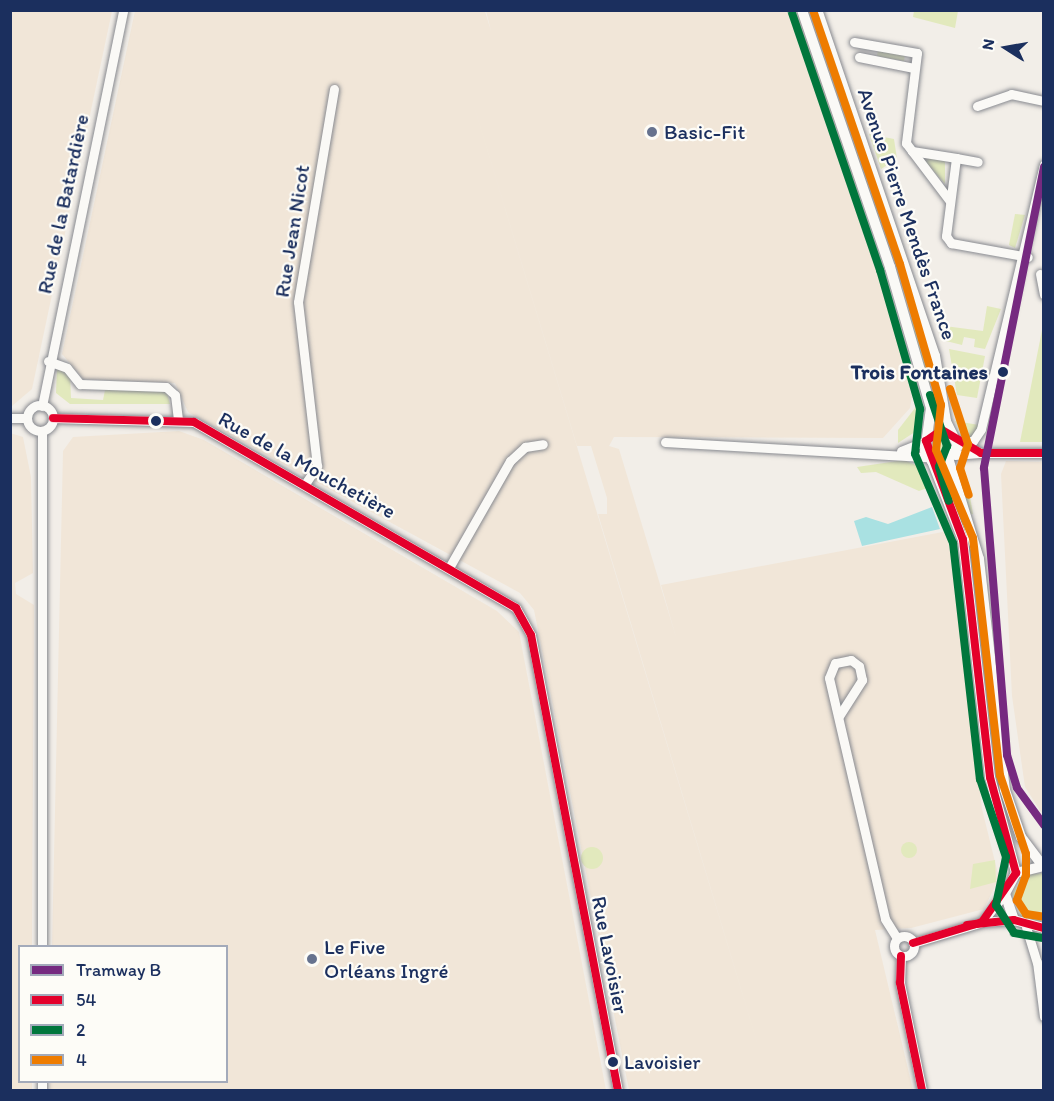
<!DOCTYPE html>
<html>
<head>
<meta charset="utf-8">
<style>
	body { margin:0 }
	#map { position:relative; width:1054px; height:1101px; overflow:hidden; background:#f2eee8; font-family:Itim,sans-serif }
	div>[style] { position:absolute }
	.built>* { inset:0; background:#f1e6d8 }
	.green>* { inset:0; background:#e2e9bd }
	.round { border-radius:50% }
	.water>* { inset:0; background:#a9e1e2 }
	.roads { filter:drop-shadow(0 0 2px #888a90) drop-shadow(0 0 2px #888a90) }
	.minor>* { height:9px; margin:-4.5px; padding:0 4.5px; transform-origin:4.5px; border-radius:4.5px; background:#faf9f6 }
	.minor>.ring { margin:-4.5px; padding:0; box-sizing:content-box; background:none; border:9px solid #faf9f6; border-radius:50% }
	.major>* { height:10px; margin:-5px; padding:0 5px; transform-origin:5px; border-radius:5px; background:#faf9f6 }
	.bus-1>* { height:8px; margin:-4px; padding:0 4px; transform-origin:4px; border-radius:4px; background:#e4002b }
	.bus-2>* { height:8px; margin:-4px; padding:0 4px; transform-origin:4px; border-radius:4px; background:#00763c }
	.bus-3>* { height:8px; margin:-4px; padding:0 4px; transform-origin:4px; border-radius:4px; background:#ee7c00 }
	.tram-1>* { height:8px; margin:-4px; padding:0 4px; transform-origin:4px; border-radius:4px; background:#762a80 }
	.dots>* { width:16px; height:16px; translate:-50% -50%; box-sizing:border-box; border:3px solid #fdfcf7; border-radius:50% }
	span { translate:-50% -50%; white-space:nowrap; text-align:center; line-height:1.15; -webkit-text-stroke:4.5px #fdfcf7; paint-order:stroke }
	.bus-label { font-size:20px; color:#1b2f5e }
	.left { translate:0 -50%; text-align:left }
	.poi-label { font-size:21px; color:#1b2f5e }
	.street-label { font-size:21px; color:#1b2f5e }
	.stop-label { font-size:21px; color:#1b2f5e; font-weight:700 }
	.right { translate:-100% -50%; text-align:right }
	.frame { position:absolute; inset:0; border:12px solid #1b2f5e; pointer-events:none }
	.legend { position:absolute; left:18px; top:945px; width:210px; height:138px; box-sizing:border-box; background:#fdfcf7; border:2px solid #a3aaba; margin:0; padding:8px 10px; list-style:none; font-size:18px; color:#1b2f5e }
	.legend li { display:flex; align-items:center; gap:12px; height:30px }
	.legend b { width:30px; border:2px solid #a3aaba }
	.north { position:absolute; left:976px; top:18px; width:60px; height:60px; -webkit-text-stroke:4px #fdfcf7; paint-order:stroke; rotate:281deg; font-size:16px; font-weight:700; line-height:24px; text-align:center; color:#1b2f5e }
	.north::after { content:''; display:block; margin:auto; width:21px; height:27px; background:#1b2f5e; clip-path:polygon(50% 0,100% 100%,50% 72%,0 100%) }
</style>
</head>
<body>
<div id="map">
	<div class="built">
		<i style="clip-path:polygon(11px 10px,112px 11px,32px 389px,12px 406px)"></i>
		<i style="clip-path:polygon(evenodd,135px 11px,485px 11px,491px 31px,486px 11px,797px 11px,851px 165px,912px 397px,910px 408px,883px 438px,614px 437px,609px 446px,619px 449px,676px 637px,661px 585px,948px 531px,982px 809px,999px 878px,984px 909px,911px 928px,875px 930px,913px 1090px,629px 1090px,534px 610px,520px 593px,188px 412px,175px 383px,83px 379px,62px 354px,135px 11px,461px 63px,577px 446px,591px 446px,607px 498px,607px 514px,598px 514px,760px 1052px,461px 63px)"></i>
		<i style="clip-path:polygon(179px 431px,204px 440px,497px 611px,519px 632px,606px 1090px,50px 1090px,50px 1082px,226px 1082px,226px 946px,52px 946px,63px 451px,73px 437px)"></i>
		<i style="clip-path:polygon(10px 433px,23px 437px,31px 477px,33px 573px,15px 583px,16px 594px,34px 605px,32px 946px,20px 946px,20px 1082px,32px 1082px,32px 1090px,10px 1090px)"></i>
		<i style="clip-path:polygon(1006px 461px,1043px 462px,1043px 815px,1025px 787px,1012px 696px,1001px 474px)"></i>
	</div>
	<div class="green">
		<i style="clip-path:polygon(914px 11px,958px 11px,955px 28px,913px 17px)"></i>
		<i style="clip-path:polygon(878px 50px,905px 54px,904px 61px,877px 56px)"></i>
		<i style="clip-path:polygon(869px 134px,894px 139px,897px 159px,881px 169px)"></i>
		<i style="clip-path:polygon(927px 156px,945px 161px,945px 184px,924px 160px)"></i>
		<i style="clip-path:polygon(1015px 214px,1025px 215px,1015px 248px,1009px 245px)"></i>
		<i style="clip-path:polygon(987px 306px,1001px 309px,985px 349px,974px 347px,975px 339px,964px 337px,962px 345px,942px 340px,937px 325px,983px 331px)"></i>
		<i style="clip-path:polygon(917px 316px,932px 372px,930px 386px,910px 319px)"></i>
		<i style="clip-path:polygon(1043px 325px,1043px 442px,1020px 442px)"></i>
		<i style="clip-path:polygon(949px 349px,985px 356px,977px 398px,957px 395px)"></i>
		<i style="clip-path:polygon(57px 368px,70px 375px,71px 398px,103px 400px,105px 390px,150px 388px,167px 393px,170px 404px,70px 404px,56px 393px)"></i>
		<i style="clip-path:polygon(922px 399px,921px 428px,898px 443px,898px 430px)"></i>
		<i style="clip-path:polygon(955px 421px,979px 425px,974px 438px,963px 438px)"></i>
		<i class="round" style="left:933px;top:439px;width:16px;height:16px"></i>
		<i style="clip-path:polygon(904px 460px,925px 469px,927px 488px,919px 491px,876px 472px,861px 473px,857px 467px)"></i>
		<i style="clip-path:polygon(967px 479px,973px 514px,969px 515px,957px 483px)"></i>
		<i class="round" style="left:901px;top:842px;width:16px;height:16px"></i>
		<i class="round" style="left:581px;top:847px;width:22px;height:22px"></i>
		<i style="clip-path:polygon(995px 860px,996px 882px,970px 889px,973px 864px)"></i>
		<i style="clip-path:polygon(1043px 873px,1043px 921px,1038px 922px,1021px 917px,1012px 894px,1024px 875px)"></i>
	</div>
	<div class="water">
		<i style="clip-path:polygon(932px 507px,940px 529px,862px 546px,854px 521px,866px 517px,888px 524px)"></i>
	</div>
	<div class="roads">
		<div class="minor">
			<i style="left:854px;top:42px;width:64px;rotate:9.9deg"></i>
			<i style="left:917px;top:53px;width:91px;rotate:97deg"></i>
			<i style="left:906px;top:143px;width:10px;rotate:53deg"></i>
			<i style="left:912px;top:151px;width:45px;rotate:9deg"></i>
			<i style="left:956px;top:158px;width:79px;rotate:97.3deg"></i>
			<i style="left:946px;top:236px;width:9px;rotate:54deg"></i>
			<i style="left:951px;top:243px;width:78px;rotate:10.3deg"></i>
			<i style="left:859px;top:57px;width:56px;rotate:11.3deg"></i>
			<i style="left:977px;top:106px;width:36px;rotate:-19deg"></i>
			<i style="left:1011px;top:94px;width:34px;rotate:12deg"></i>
			<i style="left:912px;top:151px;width:63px;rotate:52.8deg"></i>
			<i style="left:956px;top:158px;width:22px;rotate:10deg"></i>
			<i style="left:1040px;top:274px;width:21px;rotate:79deg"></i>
			<i style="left:48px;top:361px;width:20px;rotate:20deg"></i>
			<i style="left:67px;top:368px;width:21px;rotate:51deg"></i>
			<i style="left:80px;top:384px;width:86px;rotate:2deg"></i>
			<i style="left:166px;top:387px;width:12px;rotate:42deg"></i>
			<i style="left:175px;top:395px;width:23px;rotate:83deg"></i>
			<i class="ring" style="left:27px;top:405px;width:17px;height:17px"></i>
			<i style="left:42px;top:406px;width:404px;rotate:-78.4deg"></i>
			<i style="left:10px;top:418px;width:17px"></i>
			<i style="left:53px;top:418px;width:141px;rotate:1.6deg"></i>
			<i style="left:194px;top:422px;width:372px;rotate:30deg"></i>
			<i style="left:516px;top:608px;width:31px;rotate:61deg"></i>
			<i style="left:531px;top:635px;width:463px;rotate:79.2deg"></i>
			<i style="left:42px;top:431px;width:515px;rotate:90deg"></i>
			<i style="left:665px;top:442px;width:263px;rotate:3.3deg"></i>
			<i style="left:957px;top:442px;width:16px;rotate:-4deg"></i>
			<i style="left:973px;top:441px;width:14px;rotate:-56deg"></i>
			<i style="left:981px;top:429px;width:272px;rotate:-76.6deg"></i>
			<i style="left:959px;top:443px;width:24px;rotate:24deg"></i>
			<i style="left:981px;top:453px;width:63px"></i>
			<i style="left:901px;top:451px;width:27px;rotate:-22deg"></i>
			<i style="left:955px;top:455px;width:24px;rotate:-5deg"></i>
			<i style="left:305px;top:484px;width:22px;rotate:-56deg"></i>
			<i style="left:317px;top:466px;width:165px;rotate:-96.6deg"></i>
			<i style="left:298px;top:302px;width:216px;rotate:-80.4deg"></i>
			<i style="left:450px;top:566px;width:121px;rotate:-60.3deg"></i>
			<i style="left:510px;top:461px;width:21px;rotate:-43deg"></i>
			<i style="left:525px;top:447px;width:18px;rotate:-9deg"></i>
			<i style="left:839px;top:716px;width:43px;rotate:-57.4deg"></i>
			<i style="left:862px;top:680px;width:14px;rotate:-102deg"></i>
			<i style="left:859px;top:666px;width:10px;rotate:-143deg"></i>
			<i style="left:851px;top:660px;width:16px;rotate:169deg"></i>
			<i style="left:835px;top:663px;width:16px;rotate:112deg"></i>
			<i style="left:829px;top:678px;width:247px;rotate:76.9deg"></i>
			<i style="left:885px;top:919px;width:22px;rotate:58deg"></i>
			<i style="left:982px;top:922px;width:36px;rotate:-51deg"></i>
			<i style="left:1026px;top:927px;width:37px;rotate:73deg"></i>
			<i style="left:1037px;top:962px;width:55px;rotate:82.7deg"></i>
			<i class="ring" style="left:894px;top:936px;width:11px;height:11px"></i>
			<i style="left:913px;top:943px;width:72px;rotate:-16.9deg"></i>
			<i style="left:982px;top:922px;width:32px;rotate:-4deg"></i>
			<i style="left:901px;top:956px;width:27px;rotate:92deg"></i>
			<i style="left:900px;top:983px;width:109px;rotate:78.4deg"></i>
			<i style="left:42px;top:1090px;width:8px;rotate:-90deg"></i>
		</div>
		<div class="major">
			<i style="left:802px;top:10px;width:272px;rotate:71.1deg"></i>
			<i style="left:890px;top:267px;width:147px;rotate:73.8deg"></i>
			<i style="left:931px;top:408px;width:43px;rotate:97.9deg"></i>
			<i style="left:925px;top:451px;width:12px;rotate:55deg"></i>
			<i style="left:932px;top:461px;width:13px;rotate:9deg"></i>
			<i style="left:945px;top:463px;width:21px;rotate:-53deg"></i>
			<i style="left:958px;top:446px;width:28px;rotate:-116deg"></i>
			<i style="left:946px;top:421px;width:66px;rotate:-99.6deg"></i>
			<i style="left:935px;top:356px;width:366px;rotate:-108.8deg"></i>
			<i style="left:932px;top:461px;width:85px;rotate:68.6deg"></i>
			<i style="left:963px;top:540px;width:239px;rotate:83.5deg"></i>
			<i style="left:990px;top:777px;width:99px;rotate:74.8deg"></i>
			<i style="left:949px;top:461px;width:102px;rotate:73deg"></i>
			<i style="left:979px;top:559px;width:232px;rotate:83.6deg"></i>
			<i style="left:1005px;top:790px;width:50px;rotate:71.2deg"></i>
			<i style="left:1021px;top:837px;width:36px;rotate:53deg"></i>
			<i style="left:1044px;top:866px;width:29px;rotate:166deg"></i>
			<i style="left:1016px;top:873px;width:24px;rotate:118deg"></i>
			<i style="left:1005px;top:894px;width:28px;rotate:71deg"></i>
			<i style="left:1014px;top:920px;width:31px;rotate:15deg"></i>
		</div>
	</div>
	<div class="bus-1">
		<i style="left:53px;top:418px;width:141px;rotate:1.6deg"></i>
		<i style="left:194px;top:422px;width:372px;rotate:30deg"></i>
		<i style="left:516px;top:608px;width:31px;rotate:61deg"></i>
		<i style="left:531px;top:635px;width:463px;rotate:79.2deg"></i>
		<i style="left:967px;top:925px;width:47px;rotate:-6.1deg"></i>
		<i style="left:1014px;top:920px;width:31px;rotate:15deg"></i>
		<i style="left:913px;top:943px;width:72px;rotate:-16.9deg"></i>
		<i style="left:982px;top:922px;width:60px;rotate:-55.2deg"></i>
		<i style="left:1016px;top:873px;width:99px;rotate:-105.2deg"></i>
		<i style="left:990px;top:777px;width:239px;rotate:-96.5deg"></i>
		<i style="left:963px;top:540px;width:106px;rotate:-110.5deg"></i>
		<i style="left:926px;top:441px;width:19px;rotate:-35deg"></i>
		<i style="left:942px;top:430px;width:45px;rotate:30.5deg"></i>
		<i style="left:981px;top:453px;width:63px"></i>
		<i style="left:901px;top:956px;width:27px;rotate:92deg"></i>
		<i style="left:900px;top:983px;width:109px;rotate:78.4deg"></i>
	</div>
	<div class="bus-2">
		<i style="left:792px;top:13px;width:272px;rotate:71.1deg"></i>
		<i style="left:880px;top:270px;width:145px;rotate:73.9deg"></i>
		<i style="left:920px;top:409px;width:45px;rotate:96.3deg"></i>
		<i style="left:915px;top:454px;width:97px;rotate:66.9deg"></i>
		<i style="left:953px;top:543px;width:238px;rotate:83.5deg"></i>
		<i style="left:980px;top:779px;width:82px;rotate:71.6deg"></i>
		<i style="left:1006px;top:857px;width:49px;rotate:101.8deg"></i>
		<i style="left:996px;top:905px;width:33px;rotate:57deg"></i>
		<i style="left:1014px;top:933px;width:28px;rotate:10deg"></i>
		<i style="left:930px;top:395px;width:54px;rotate:71.6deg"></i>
		<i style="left:947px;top:446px;width:22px;rotate:111deg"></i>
		<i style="left:939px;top:467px;width:35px;rotate:74deg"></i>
	</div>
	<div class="bus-3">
		<i style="left:813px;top:10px;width:268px;rotate:71.1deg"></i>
		<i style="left:900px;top:264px;width:147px;rotate:73.8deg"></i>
		<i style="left:941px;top:405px;width:45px;rotate:96.3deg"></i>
		<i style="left:936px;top:450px;width:95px;rotate:67.2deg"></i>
		<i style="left:973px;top:538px;width:239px;rotate:83.5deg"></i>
		<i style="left:1000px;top:775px;width:83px;rotate:71.8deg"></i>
		<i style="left:1026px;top:854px;width:21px;rotate:90deg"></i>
		<i style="left:1026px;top:875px;width:27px;rotate:110deg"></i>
		<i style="left:1017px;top:900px;width:17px;rotate:57deg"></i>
		<i style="left:1026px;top:914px;width:18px;rotate:9deg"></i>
		<i style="left:950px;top:389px;width:58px;rotate:71.9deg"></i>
		<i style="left:968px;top:444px;width:25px;rotate:108deg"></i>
		<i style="left:960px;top:468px;width:28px;rotate:72deg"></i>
	</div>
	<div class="tram-1">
		<i style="left:1044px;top:167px;width:307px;rotate:101.3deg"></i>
		<i style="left:984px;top:468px;width:288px;rotate:85.4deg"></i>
		<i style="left:1007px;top:755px;width:34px;rotate:73deg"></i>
		<i style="left:1017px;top:788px;width:46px;rotate:53.9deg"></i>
	</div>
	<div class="dots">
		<i style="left:652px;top:132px;background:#66728e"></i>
		<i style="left:1003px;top:372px;background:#1b2f5e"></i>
		<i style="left:156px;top:421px;background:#1b2f5e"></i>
		<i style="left:312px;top:959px;background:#66728e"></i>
		<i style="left:613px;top:1062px;background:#1b2f5e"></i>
	</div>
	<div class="bus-label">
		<span class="left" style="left:624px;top:1062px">Lavoisier</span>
	</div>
	<div class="poi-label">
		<span class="left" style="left:664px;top:132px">Basic-Fit</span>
		<span class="left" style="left:324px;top:959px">Le Five<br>Orléans Ingré</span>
	</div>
	<div class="street-label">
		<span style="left:63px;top:204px;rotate:-78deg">Rue de la Batardière</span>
		<span style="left:907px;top:214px;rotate:71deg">Avenue Pierre Mendès France</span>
		<span style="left:292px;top:231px;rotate:-81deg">Rue Jean Nicot</span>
		<span style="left:307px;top:465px;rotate:29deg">Rue de la Mouchetière</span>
		<span style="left:610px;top:955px;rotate:79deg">Rue Lavoisier</span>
	</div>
	<div class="stop-label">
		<span class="right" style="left:988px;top:372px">Trois Fontaines</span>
	</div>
	<div class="frame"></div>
	<ul class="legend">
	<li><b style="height:8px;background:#762a80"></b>Tramway B</li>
	<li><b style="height:8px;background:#e4002b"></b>54</li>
	<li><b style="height:8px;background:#00763c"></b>2</li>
	<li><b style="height:8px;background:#ee7c00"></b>4</li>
	</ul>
	<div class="north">N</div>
</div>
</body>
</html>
